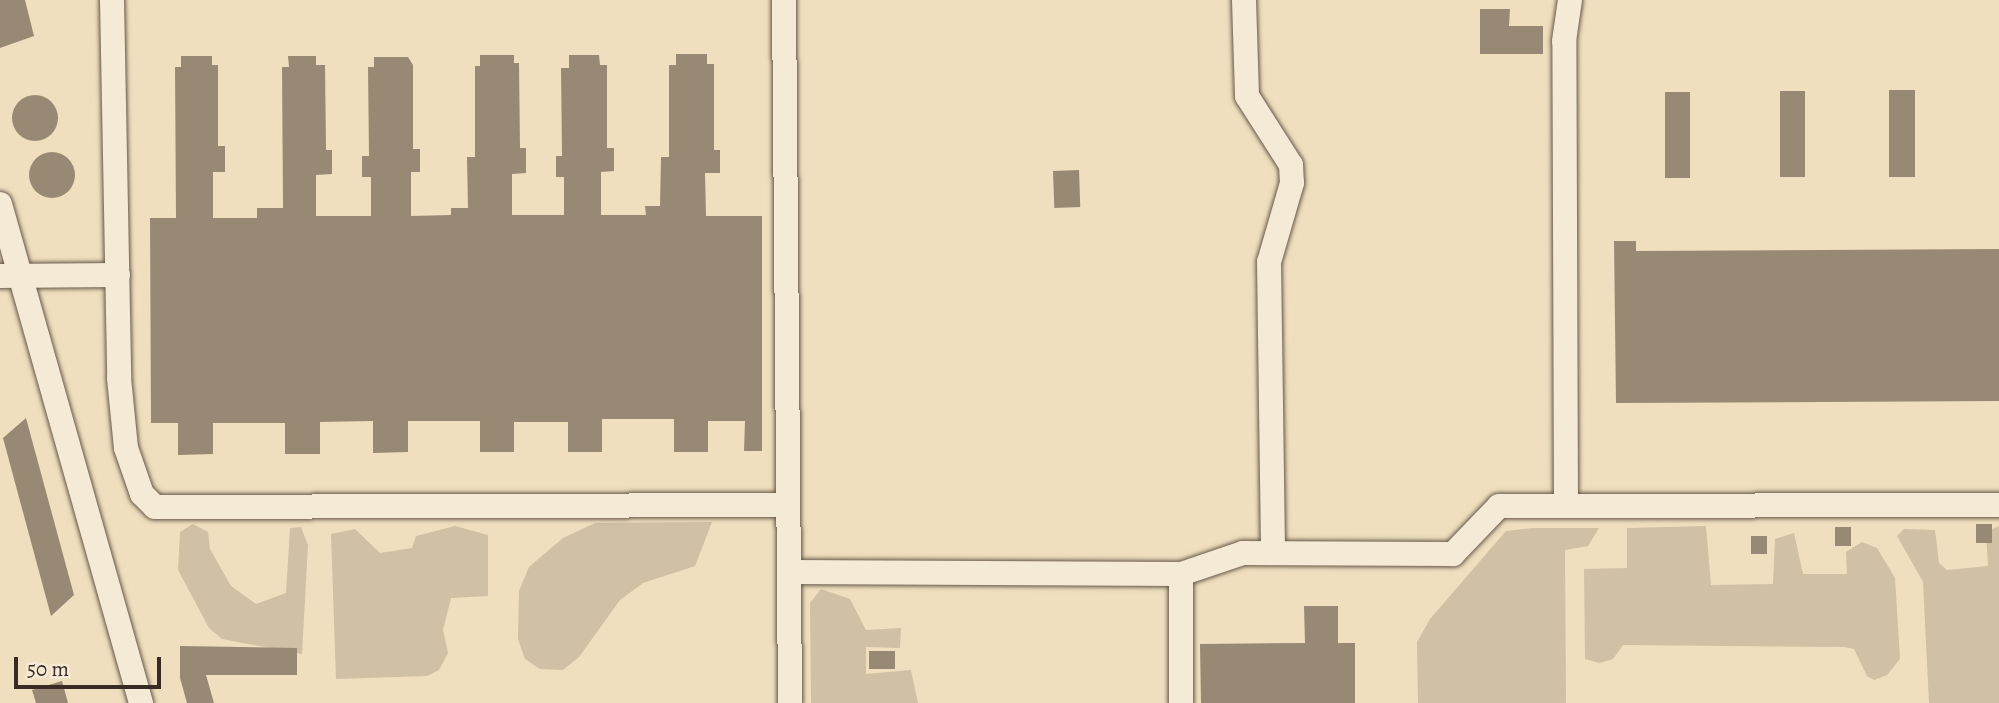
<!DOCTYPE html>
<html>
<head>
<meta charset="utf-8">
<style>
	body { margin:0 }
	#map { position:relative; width:1999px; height:703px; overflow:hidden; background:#efdfbe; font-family:Alegreya,serif }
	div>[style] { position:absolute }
	.green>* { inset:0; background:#d0c0a4 }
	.building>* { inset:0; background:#988974; transform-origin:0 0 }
	.round { border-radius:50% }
	.roads { filter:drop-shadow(0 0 2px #66584a) drop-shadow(0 0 2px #66584a) }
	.minor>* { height:24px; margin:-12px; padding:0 12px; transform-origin:12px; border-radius:12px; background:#f5ead5 }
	span { translate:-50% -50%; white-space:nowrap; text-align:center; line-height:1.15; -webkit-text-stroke:6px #f5ead5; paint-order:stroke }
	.scale { position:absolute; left:14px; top:657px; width:147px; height:32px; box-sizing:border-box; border:4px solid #392b23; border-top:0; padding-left:9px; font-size:21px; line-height:24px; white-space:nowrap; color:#392b23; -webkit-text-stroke:5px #f5ead5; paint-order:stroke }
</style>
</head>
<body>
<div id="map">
	<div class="green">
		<i style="clip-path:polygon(712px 522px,695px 566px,643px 583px,620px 600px,579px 657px,563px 670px,540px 669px,525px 659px,518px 639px,519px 591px,529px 567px,563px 538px,595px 523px)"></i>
		<i style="clip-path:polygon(193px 524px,208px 532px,210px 549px,231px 586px,256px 604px,286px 593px,290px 528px,301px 527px,308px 545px,302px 654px,222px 639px,209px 628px,178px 570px,180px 532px)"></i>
		<i style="clip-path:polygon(455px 526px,488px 535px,488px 596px,451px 598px,443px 630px,448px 653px,439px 670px,427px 676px,336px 679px,331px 534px,355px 529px,380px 553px,412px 548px,416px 536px)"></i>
		<i style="clip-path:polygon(1706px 526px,1711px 585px,1773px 584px,1775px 539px,1794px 533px,1803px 574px,1847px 574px,1846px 552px,1862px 542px,1877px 548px,1895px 578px,1900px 659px,1887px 675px,1874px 680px,1867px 676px,1854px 649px,1845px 647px,1623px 645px,1613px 659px,1600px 663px,1585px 659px,1584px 569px,1627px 568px,1627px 528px)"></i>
		<i style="clip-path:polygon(1999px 526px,1999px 703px,1929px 703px,1923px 582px,1897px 536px,1904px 529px,1935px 530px,1939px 563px,1947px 570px,1988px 566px,1986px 532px)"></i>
		<i style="clip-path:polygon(1532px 528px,1599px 528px,1588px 546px,1565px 550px,1566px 703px,1418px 703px,1417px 642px,1430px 619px,1506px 531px)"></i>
		<i style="clip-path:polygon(821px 589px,850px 599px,866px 630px,901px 628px,900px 648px,866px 647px,866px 674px,911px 670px,918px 703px,811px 703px,810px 603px)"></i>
	</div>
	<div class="building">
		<i style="clip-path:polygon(0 0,25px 0,34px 36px,0 48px)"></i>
		<i style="clip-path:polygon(1480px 9px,1510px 9px,1509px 26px,1543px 26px,1543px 54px,1480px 54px)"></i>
		<i style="clip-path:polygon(676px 54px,707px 54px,707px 64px,714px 64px,714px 150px,720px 150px,720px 173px,705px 173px,706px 216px,762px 216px,762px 451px,744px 451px,745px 421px,708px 421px,708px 452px,674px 452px,674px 419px,602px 419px,602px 452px,568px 452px,568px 422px,514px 422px,514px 452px,480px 452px,480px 421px,408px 421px,408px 452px,373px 453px,373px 421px,320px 422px,320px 454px,285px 454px,285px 423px,213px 423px,213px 454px,178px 455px,178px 423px,151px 423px,150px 218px,176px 218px,175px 67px,181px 67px,181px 56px,212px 56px,212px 65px,218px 65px,218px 146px,225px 146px,225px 172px,213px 172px,213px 218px,257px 218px,257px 208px,283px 208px,282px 67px,289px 67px,288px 56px,316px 56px,316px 65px,325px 65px,326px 150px,332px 150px,332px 174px,316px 175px,316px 216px,371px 216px,371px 177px,362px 177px,362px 156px,369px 156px,368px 67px,374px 67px,374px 57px,408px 57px,413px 65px,413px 149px,420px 149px,420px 172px,411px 172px,411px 216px,451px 215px,451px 208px,468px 208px,467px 157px,475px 157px,475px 66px,480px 66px,480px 55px,514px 55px,514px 63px,519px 63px,520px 148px,526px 148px,526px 173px,512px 174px,512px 215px,564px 215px,564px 177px,556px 177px,556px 156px,562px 156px,561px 68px,569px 68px,569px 55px,599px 55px,600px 65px,607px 65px,607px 148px,614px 148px,614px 171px,601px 172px,601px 215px,646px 215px,645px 206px,660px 206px,661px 157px,669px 157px,669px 65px,676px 65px)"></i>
		<i style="left:1889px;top:90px;width:26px;height:87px"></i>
		<i style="left:1780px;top:91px;width:25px;height:86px"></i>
		<i style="left:1665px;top:92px;width:25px;height:86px"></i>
		<i class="round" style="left:12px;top:95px;width:46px;height:46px"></i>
		<i class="round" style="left:29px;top:152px;width:46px;height:46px"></i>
		<i style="left:1079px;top:170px;width:37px;height:26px;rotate:88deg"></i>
		<i style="clip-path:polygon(1614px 241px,1636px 241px,1636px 251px,1999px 249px,1999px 401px,1616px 403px)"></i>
		<i style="clip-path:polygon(26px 418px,74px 595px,51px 616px,3px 438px)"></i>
		<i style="left:1976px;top:524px;width:16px;height:19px"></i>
		<i style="left:1835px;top:527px;width:16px;height:19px"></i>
		<i style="left:1751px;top:536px;width:16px;height:18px"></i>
		<i style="clip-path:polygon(1304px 606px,1338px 606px,1338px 643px,1355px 643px,1355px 703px,1201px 703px,1200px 644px,1305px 643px)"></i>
		<i style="clip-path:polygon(180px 646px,297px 648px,297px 675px,206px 675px,214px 703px,187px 703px,180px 678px)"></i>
		<i style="left:869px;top:651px;width:26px;height:18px"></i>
		<i style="clip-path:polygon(62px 681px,68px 703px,36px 703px,32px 690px)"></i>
	</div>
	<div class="roads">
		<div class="minor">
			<i style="left:112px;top:0;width:378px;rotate:88.9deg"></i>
			<i style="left:119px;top:378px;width:70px;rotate:84.3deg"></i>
			<i style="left:126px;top:448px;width:49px;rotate:70.8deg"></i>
			<i style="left:142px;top:494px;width:18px;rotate:45deg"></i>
			<i style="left:155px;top:507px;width:631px;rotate:-0.18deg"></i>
			<i style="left:784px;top:0;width:703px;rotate:89.51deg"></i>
			<i style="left:1244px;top:0;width:96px;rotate:88.2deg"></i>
			<i style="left:1247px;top:96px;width:82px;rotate:57.5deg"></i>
			<i style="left:1291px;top:165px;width:18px;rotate:87deg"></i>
			<i style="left:1292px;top:183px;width:82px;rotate:106.2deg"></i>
			<i style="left:1269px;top:262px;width:291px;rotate:89.2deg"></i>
			<i style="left:0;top:204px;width:519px;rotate:74.22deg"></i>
			<i style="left:0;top:276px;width:118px;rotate:-0.5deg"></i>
			<i style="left:1566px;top:506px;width:465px;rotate:-90.2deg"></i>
			<i style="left:1564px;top:41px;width:41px;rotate:-81.7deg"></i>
			<i style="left:789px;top:572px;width:392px;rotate:0.3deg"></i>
			<i style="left:1181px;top:574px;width:65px;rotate:-18.7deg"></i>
			<i style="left:1243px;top:553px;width:210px;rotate:0.3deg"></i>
			<i style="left:1453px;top:554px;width:66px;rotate:-46.2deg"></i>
			<i style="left:1499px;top:506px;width:500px;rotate:-0.11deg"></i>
			<i style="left:1181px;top:703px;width:129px;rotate:-90deg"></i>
		</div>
	</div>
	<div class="scale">50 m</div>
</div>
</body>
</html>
